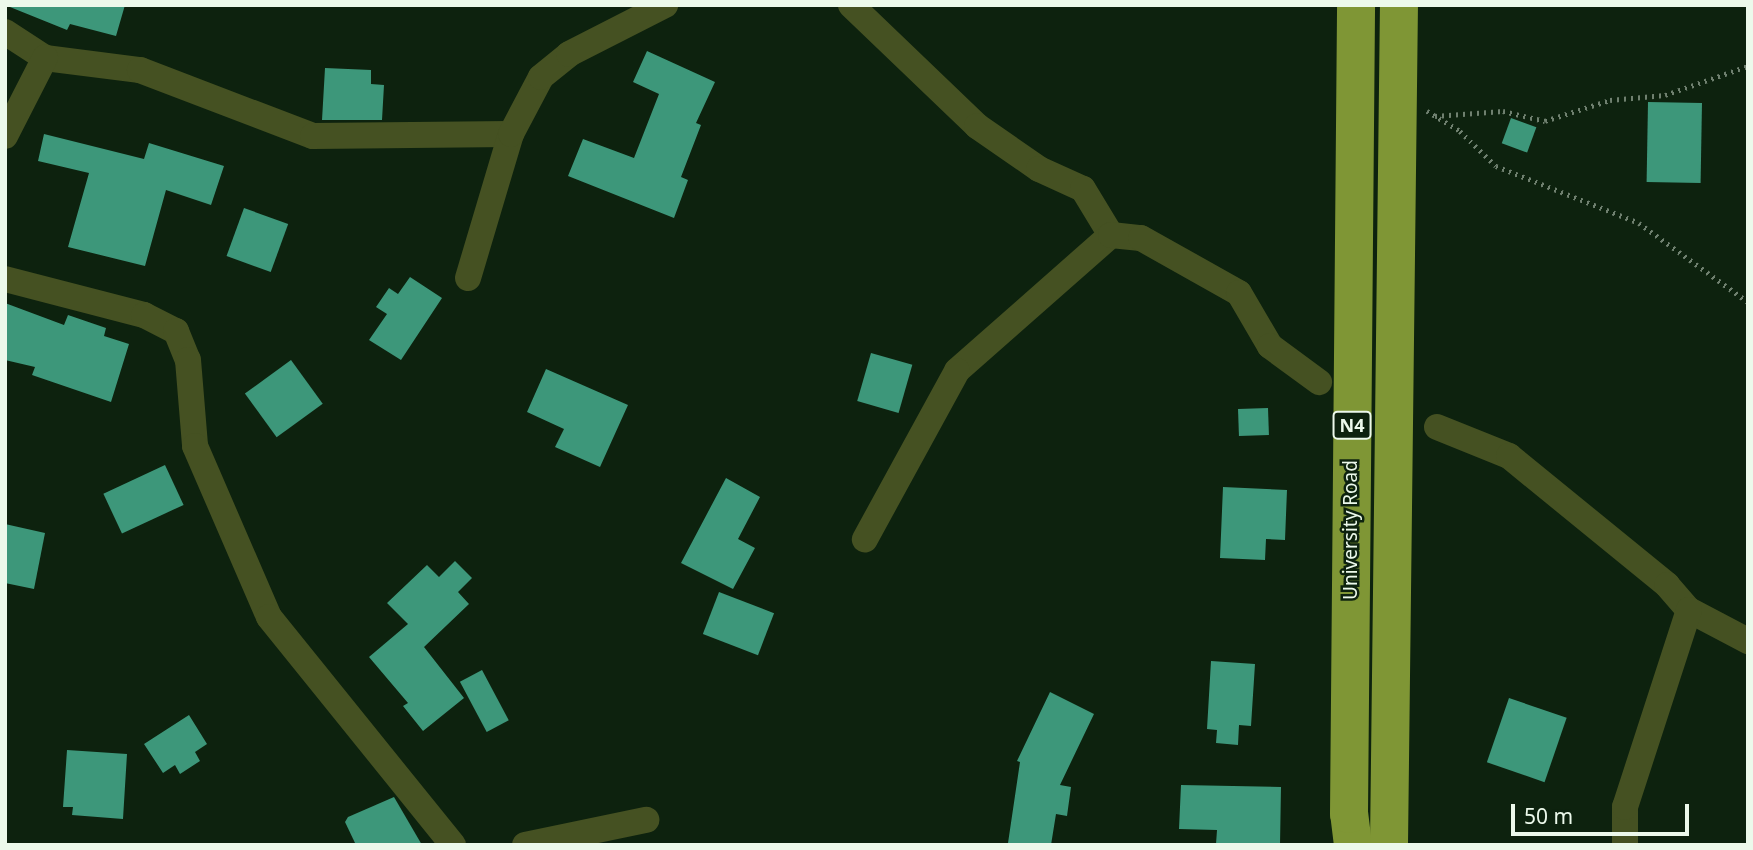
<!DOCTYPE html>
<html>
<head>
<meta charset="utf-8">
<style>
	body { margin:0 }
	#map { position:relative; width:1753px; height:850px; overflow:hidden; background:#0d220e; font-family:"Noto Sans",sans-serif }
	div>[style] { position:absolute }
	.building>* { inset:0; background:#3d977a; transform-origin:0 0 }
	.path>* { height:4.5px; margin-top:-2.25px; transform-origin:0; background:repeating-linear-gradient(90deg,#6f806f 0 2px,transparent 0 7px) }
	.minor>* { height:26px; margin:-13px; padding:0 13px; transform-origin:13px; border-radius:13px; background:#455122 }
	.highway>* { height:38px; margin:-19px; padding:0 19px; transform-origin:19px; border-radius:19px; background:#7f9635 }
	span { translate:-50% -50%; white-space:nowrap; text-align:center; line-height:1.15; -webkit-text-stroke:5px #0d220e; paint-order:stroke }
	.shield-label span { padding:2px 5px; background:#0d220e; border:2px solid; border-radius:5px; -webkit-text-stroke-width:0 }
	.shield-label { font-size:18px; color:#ecf9eb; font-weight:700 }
	.street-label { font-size:19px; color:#ecf9eb }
	.frame { position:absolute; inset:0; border:7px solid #ecf9eb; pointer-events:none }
	.scale { position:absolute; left:1511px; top:804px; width:178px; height:32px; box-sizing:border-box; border:4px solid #ecf9eb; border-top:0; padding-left:9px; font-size:21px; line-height:24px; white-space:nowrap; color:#ecf9eb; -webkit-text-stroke:5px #0d220e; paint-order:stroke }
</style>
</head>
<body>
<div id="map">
	<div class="building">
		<i style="clip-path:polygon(5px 5px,125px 5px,116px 36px,70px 24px,67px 30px)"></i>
		<i style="clip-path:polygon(647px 51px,715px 82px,696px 123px,701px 125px,681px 177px,688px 180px,674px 218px,568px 176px,583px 139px,634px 158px,659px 94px,633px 82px)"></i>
		<i style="clip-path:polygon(325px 68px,371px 70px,371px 84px,384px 85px,382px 120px,322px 120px)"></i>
		<i style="left:1648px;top:102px;width:54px;height:80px;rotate:1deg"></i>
		<i style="left:1511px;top:118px;width:27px;height:27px;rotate:20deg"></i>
		<i style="clip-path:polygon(44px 134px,144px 159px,149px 143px,224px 166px,211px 205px,166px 190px,145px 266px,68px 247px,89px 173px,38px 161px)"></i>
		<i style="left:244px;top:208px;width:47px;height:51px;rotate:20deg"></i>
		<i style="clip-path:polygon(410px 277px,442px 298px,401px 360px,369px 340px,387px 314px,376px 307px,389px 288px,398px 294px)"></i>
		<i style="clip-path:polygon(5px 303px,64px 325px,68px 315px,106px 328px,104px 336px,129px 344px,111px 402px,32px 375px,35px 367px,5px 360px)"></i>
		<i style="left:871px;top:353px;width:43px;height:50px;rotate:16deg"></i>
		<i style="left:291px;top:360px;width:54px;height:57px;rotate:54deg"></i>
		<i style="clip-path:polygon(546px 369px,628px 405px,600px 467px,555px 447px,564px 429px,527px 412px)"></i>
		<i style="left:1268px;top:408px;width:27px;height:30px;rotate:88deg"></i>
		<i style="left:165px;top:465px;width:44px;height:68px;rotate:65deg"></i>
		<i style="clip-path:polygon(726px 478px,760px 497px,738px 539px,755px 548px,733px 589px,681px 563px)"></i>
		<i style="clip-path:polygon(1223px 487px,1287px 490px,1285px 540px,1266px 539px,1265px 560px,1220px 558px)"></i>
		<i style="clip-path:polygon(5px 524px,45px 533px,34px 589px,5px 583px)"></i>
		<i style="clip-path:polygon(455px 561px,472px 578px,458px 592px,469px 604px,424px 647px,464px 698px,423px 731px,403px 706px,408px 703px,369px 657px,408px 624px,387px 603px,427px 565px,439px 577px)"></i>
		<i style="left:719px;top:592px;width:59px;height:45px;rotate:21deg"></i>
		<i style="clip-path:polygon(1211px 661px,1255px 664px,1251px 726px,1239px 725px,1238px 745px,1216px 743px,1217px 730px,1207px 729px)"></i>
		<i style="left:482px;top:670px;width:57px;height:25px;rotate:62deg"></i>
		<i style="clip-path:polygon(1050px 692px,1094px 714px,1060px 785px,1071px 787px,1067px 816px,1056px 814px,1051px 845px,1008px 843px,1020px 762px,1017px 761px)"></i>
		<i style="left:1509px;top:698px;width:61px;height:68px;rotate:19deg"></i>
		<i style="clip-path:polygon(189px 715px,207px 744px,195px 752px,200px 761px,180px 774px,175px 765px,163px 773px,144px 744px)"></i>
		<i style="clip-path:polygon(67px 750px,127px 754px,123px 819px,72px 815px,73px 807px,63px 807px)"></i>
		<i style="clip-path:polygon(1181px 785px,1281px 787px,1280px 845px,1216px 844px,1217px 830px,1179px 829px)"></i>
		<i style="clip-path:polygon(394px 797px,422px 845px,356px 845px,345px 822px,348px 817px)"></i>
	</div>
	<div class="path">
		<i style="left:1427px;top:111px;width:39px;rotate:31deg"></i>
		<i style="left:1460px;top:131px;width:50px;rotate:44.2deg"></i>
		<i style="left:1496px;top:166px;width:154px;rotate:21.7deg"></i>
		<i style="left:1639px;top:223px;width:135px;rotate:35.9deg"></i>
		<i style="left:1435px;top:116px;width:68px;rotate:-4.2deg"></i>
		<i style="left:1503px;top:111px;width:43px;rotate:13.4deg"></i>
		<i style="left:1545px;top:121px;width:68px;rotate:-17.9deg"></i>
		<i style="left:1610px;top:100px;width:55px;rotate:-5.2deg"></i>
		<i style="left:1665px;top:95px;width:88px;rotate:-19.3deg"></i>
	</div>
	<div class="minor">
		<i style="left:851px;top:5px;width:175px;rotate:43.8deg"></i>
		<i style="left:977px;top:126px;width:75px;rotate:34.7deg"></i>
		<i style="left:1039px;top:169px;width:48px;rotate:24.4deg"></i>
		<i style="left:1083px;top:189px;width:54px;rotate:58.7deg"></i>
		<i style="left:1111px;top:235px;width:205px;rotate:138.6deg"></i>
		<i style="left:957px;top:371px;width:192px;rotate:118.7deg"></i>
		<i style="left:5px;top:32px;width:48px;rotate:33deg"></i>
		<i style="left:45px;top:58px;width:96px;rotate:7.2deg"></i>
		<i style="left:140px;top:70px;width:185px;rotate:20.9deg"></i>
		<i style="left:313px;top:136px;width:198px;rotate:-0.6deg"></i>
		<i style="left:5px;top:136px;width:88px;rotate:-62.9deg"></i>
		<i style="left:1111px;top:235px;width:30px;rotate:6deg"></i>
		<i style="left:1141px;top:238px;width:112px;rotate:29.3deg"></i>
		<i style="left:1239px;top:293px;width:61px;rotate:59.7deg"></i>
		<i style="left:1270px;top:346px;width:61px;rotate:36.3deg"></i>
		<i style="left:468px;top:278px;width:150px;rotate:-73.4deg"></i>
		<i style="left:511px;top:134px;width:64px;rotate:-62.2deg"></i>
		<i style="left:541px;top:77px;width:36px;rotate:-39deg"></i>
		<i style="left:569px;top:54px;width:108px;rotate:-27deg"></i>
		<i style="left:5px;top:279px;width:144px;rotate:14.5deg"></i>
		<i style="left:144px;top:315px;width:36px;rotate:27deg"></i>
		<i style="left:176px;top:331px;width:31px;rotate:68deg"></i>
		<i style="left:188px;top:360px;width:86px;rotate:85.3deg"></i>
		<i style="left:195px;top:446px;width:186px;rotate:66.6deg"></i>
		<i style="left:269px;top:617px;width:293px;rotate:51.1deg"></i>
		<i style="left:1437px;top:427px;width:78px;rotate:21.9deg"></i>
		<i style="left:1509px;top:456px;width:204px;rotate:39.2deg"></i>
		<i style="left:1667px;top:585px;width:33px;rotate:49deg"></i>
		<i style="left:1689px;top:610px;width:67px;rotate:27.7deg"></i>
		<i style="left:525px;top:845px;width:124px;rotate:-11.7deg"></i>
		<i style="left:1625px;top:845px;width:38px;rotate:-90deg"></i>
		<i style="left:1625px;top:807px;width:207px;rotate:-72deg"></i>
	</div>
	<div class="highway">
		<i style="left:1353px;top:845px;width:31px;rotate:-97deg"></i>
		<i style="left:1349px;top:814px;width:809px;rotate:-89.5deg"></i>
		<i style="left:1389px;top:845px;width:840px;rotate:-89.32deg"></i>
	</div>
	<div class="shield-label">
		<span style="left:1352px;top:425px">N4</span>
	</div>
	<div class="street-label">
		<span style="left:1351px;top:530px;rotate:-90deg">University Road</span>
	</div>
	<div class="frame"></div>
	<div class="scale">50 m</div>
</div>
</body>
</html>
